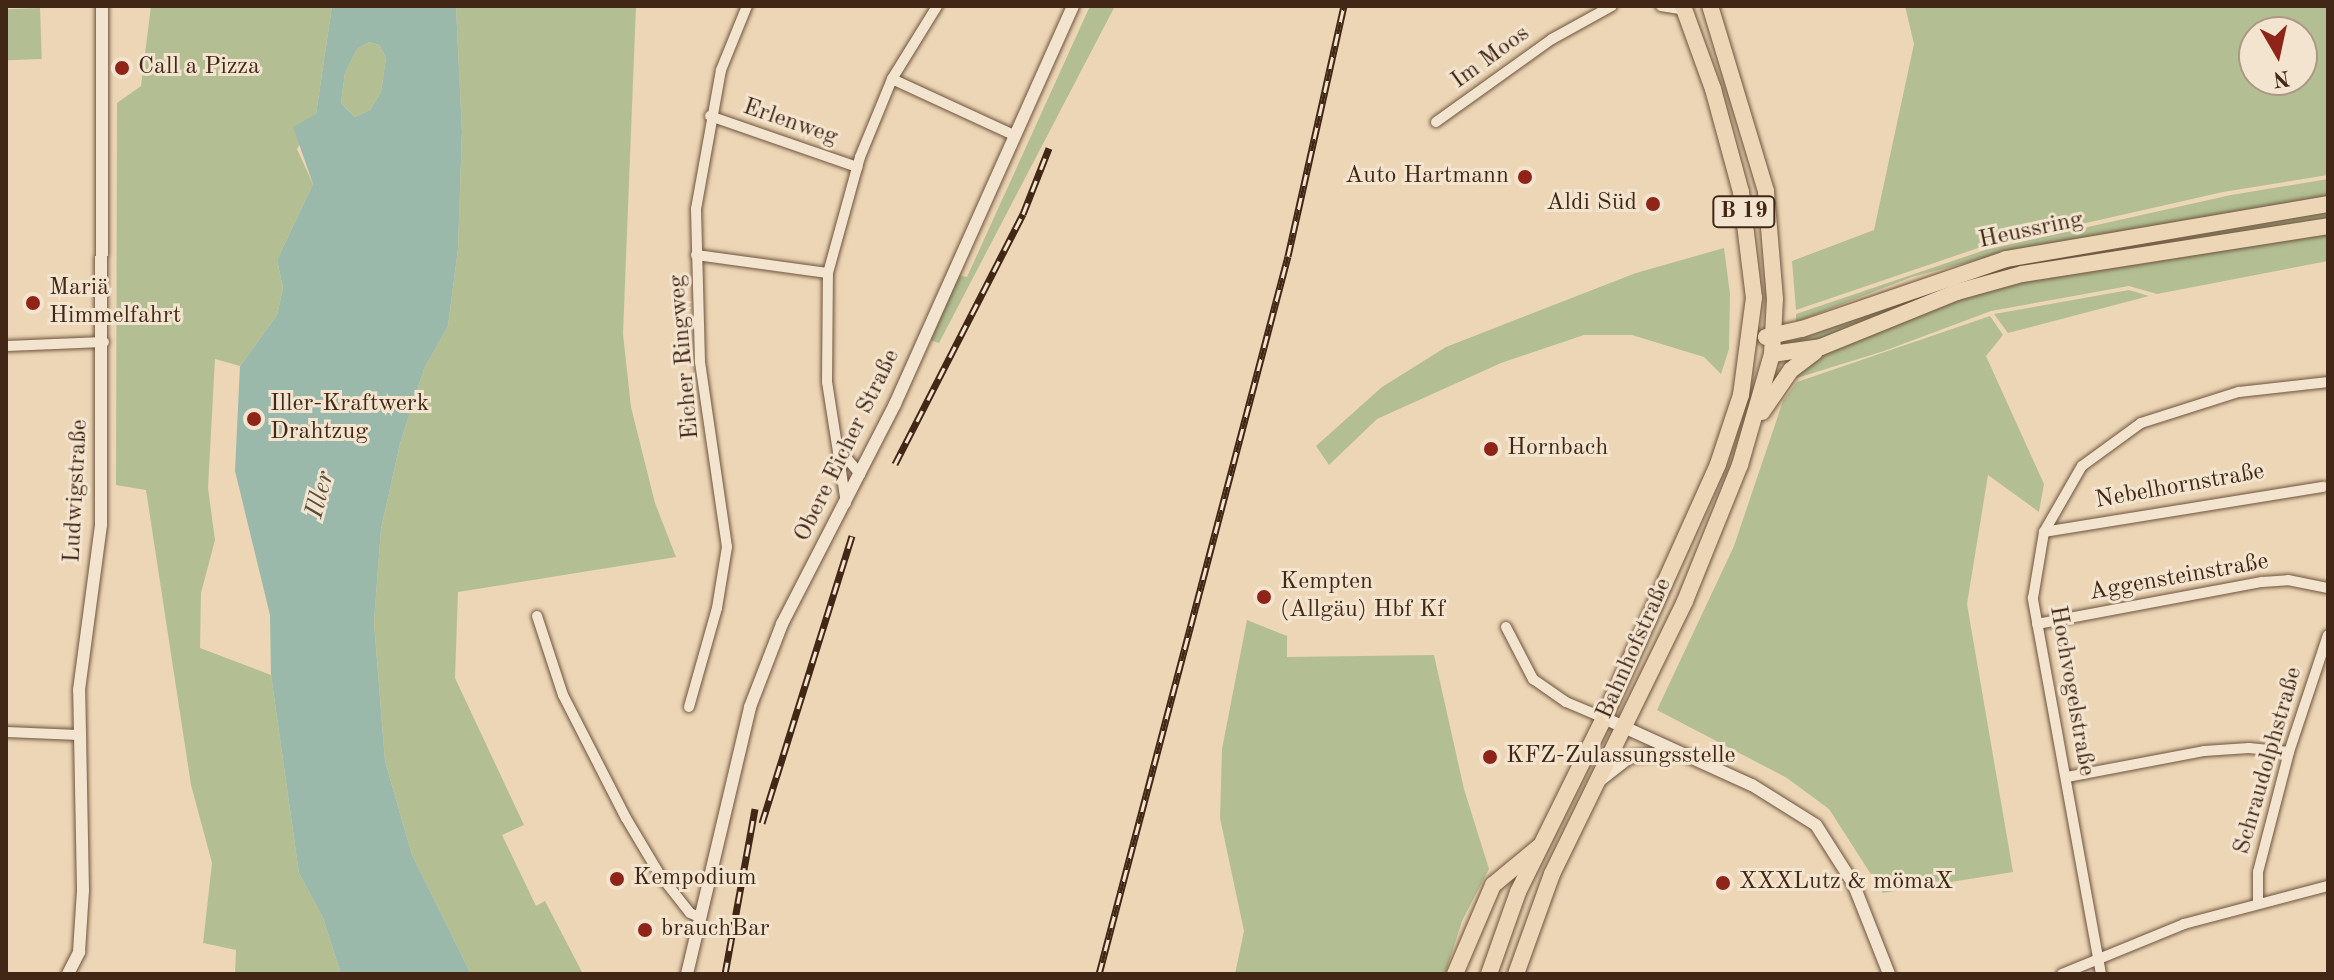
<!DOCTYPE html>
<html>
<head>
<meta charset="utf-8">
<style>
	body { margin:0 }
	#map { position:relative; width:2334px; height:980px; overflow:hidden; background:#edd6b5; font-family:"Old Standard TT",serif }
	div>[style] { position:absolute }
	.green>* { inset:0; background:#b3bf92; transform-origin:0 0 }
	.water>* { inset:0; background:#9ab9ab }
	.roads { filter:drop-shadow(0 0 2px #6d533e) drop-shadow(0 0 2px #6d533e) }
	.minor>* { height:10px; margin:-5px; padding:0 5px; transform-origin:5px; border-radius:5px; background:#f3e4cf }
	.tertiary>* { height:12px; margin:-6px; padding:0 6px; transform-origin:6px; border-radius:6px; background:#f3e4cf }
	.primary>* { height:16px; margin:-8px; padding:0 8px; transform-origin:8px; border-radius:8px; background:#edd6b5 }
	.rail>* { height:7px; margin-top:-3.5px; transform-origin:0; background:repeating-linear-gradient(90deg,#f3e4cf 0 12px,#422716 0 24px); box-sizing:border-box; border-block:2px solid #422716 }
	.dots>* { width:22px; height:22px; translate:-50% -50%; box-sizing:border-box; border:4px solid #f3e4cf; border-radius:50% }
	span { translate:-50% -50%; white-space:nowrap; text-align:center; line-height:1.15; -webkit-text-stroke:6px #f3e4cf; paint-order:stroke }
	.shield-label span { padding:2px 6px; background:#f3e4cf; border:2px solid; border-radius:6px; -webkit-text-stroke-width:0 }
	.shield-label { font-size:22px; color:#422716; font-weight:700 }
	.street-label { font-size:24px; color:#422716 }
	.poi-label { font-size:24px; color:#422716 }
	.left { translate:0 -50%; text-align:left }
	.right { translate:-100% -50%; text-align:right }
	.water-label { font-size:26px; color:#584c3b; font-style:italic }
	.frame { position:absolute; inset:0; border:8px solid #422716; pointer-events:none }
	.north { position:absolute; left:2238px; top:16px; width:80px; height:80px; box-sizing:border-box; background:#f3e4cf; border:2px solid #ac9885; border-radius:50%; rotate:171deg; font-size:22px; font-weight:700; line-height:32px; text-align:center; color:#422716 }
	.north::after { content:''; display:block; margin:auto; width:28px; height:36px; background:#8f2418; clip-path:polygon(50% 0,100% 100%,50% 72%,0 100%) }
</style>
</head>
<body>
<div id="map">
	<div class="green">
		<i style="clip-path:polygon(151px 6px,332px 6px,316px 114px,297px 149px,313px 184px,277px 260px,283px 288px,277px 315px,240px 366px,215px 359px,208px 488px,215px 540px,201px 593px,200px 648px,271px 675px,299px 873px,323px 918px,341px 974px,235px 974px,236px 950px,203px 943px,212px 863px,191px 785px,146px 490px,116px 485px,117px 103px,141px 86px)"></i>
		<i style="clip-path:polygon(456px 6px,636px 6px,623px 334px,631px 407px,655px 503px,676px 557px,458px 592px,455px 678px,524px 825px,502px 835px,536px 906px,545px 901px,583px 974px,471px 974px,412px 855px,385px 761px,374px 622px,381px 529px,400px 444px,424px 369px,448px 326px,458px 249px,462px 132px)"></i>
		<i style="clip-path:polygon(1090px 6px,1115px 6px,939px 343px,930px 340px,958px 275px,967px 277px)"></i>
		<i style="clip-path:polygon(evenodd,1905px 6px,2328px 6px,2328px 175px,2223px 192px,1984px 246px,1796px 310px,1792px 261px,1874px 230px,1914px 44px,1905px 6px,2254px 32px,2302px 32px,2302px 80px,2254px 80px,2254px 32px)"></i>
		<i style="left:40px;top:8px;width:51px;height:34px;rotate:88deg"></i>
		<i style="clip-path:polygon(369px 42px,379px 45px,386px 57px,381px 92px,370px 110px,355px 117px,341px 103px,345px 73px,357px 49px)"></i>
		<i style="clip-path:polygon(2328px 179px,2328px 198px,2018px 249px,1912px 277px,1796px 322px,1796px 314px,1985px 250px,2231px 195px)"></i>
		<i style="clip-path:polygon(2328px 210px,2328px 220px,2068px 260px,1794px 349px,1794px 341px,2007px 266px)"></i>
		<i style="clip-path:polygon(2328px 232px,2328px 261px,2157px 294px,2129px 286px,1991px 311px,1884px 351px,1797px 378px,1795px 373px,1823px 354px,1959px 299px,2023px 280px)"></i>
		<i style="clip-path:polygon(1724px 248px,1730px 294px,1729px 349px,1721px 374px,1704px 357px,1632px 335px,1584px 335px,1501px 363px,1377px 419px,1329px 465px,1316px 446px,1382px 387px,1446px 347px,1636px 273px)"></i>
		<i style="clip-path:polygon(2129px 290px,2149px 296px,2008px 333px,1994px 314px)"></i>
		<i style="clip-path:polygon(1990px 316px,2003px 335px,1986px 356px,2044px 484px,2039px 512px,1988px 475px,1967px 604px,2013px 872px,1883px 893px,1829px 809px,1787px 778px,1657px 710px,1734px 546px,1783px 401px,1797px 382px)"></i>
		<i style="clip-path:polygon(1247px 620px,1287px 636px,1287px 657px,1434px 655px,1464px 789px,1489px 869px,1462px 921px,1445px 974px,1235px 974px,1244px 931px,1220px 818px,1222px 749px)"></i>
	</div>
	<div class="water">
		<i style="clip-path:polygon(evenodd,332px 6px,456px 6px,462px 132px,458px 249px,448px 326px,424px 369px,400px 444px,381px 529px,374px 622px,385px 761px,412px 855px,471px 974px,341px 974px,323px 918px,299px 873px,271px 675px,270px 615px,235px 471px,240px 366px,277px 315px,283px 288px,277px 260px,313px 184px,293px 127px,316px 114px,332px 6px,369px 42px,379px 45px,386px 57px,381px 92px,370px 110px,355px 117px,341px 103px,345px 73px,357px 49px,369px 42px)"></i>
	</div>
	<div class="roads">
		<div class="minor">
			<i style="left:1661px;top:6px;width:24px;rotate:9deg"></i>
			<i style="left:892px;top:79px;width:134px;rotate:24.7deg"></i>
			<i style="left:710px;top:116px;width:156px;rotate:19.1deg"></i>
			<i style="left:1436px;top:122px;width:143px;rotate:-35.6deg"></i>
			<i style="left:1552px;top:39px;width:68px;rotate:-28.8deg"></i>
			<i style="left:696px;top:255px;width:133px;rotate:7.8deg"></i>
			<i style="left:6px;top:346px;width:98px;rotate:-2.3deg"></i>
			<i style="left:839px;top:449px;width:33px;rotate:50deg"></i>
			<i style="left:846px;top:503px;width:122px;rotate:-98.9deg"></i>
			<i style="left:827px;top:382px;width:109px;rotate:-89.5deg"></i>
			<i style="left:828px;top:273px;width:120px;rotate:-74.6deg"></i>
			<i style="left:860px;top:157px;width:84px;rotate:-67.7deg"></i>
			<i style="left:892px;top:79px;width:86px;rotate:-58.3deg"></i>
			<i style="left:2044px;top:532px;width:283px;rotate:-9.2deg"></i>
			<i style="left:537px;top:616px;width:83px;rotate:71.8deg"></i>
			<i style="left:563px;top:695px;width:138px;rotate:62.9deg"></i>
			<i style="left:626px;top:818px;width:66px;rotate:59.2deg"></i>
			<i style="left:660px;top:875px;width:48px;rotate:51.7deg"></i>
			<i style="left:690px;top:913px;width:12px;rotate:24deg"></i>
			<i style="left:2037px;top:624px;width:229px;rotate:-10.6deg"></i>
			<i style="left:2262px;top:582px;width:26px;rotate:-4deg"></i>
			<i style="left:2288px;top:580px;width:41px;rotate:11.3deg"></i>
			<i style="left:1506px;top:627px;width:59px;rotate:62.6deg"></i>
			<i style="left:1533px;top:679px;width:40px;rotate:34.9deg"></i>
			<i style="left:1566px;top:702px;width:41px;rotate:22.8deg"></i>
			<i style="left:689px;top:707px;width:103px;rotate:-74.2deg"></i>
			<i style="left:717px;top:608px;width:62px;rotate:-80.7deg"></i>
			<i style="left:727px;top:547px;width:187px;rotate:-98.3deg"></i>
			<i style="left:700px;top:362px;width:153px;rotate:-91.5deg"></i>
			<i style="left:696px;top:209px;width:141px;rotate:-79.8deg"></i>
			<i style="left:721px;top:70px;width:69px;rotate:-67.9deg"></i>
			<i style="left:6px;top:732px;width:73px;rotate:2.4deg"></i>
			<i style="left:2067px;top:777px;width:139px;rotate:-10.7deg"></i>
			<i style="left:2204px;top:751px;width:45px;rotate:-3.8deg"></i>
			<i style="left:2249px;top:748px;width:40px;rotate:5.7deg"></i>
			<i style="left:2258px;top:901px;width:29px;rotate:-90deg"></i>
			<i style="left:2258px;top:872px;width:124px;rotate:-75.5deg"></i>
			<i style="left:2289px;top:752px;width:123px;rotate:-71.6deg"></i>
			<i style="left:2062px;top:974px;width:132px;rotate:-22.3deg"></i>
			<i style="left:2184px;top:924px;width:149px;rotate:-14.8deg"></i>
			<i style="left:2101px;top:974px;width:382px;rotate:-100.3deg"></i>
			<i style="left:2033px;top:598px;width:67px;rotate:-80.5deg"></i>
			<i style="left:2044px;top:532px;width:76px;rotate:-60.1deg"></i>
			<i style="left:2082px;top:466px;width:73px;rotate:-36.1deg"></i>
			<i style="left:2141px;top:423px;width:103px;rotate:-17.6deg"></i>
			<i style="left:2239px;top:392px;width:90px;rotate:-6.4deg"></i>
		</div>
		<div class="tertiary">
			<i style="left:1604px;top:718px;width:162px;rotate:24.4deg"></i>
			<i style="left:1752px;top:785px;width:75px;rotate:32deg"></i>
			<i style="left:1816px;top:825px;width:69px;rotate:57.5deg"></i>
			<i style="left:1853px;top:883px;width:98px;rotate:68.4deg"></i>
			<i style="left:1599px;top:781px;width:39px;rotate:-38deg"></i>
			<i style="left:1630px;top:757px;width:45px;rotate:-6.3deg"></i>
			<i style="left:68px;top:974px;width:25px;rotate:-63deg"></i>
			<i style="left:79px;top:952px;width:62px;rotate:-86.3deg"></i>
			<i style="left:83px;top:890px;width:200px;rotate:-91.1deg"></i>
			<i style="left:79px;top:690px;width:166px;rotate:-82.4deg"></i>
			<i style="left:101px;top:525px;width:519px;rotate:-89.89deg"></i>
			<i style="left:687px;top:974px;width:274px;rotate:-76.7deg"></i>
			<i style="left:750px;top:707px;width:89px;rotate:-68.9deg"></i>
			<i style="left:782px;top:624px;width:247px;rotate:-62.8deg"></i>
			<i style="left:895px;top:404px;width:436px;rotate:-65.9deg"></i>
		</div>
		<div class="primary">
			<i style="left:1766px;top:337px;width:37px;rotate:-13deg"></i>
			<i style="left:1802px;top:329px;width:216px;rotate:-18.9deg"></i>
			<i style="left:2006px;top:259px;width:327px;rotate:-9.7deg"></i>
			<i style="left:1772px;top:354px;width:49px;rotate:-8.1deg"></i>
			<i style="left:1821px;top:347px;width:147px;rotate:-22deg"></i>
			<i style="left:1957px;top:292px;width:67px;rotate:-15.5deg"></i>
			<i style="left:2022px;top:274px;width:310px;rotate:-8.9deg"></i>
			<i style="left:1762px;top:412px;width:51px;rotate:-55.4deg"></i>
			<i style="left:1791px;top:370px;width:30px;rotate:-37deg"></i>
			<i style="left:1455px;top:974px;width:97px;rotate:-66.9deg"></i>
			<i style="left:1493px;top:885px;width:60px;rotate:-39.6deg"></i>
			<i style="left:1489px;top:974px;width:87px;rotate:-70.5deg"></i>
			<i style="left:1518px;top:892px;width:194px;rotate:-63.7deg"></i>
			<i style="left:1604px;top:718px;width:278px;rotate:-65.8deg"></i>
			<i style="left:1718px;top:464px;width:73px;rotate:-71.6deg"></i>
			<i style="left:1741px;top:395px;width:98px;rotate:-82.4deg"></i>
			<i style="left:1754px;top:298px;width:107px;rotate:-97deg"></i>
			<i style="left:1741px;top:192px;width:107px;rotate:-105.2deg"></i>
			<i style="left:1713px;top:89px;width:88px;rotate:-109.9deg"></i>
			<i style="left:1516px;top:974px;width:106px;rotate:-70.2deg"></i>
			<i style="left:1552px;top:874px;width:304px;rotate:-64deg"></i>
			<i style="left:1685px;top:601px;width:147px;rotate:-68deg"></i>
			<i style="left:1740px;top:465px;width:116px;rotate:-73.9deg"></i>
			<i style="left:1772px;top:354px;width:55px;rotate:-86.9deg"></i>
			<i style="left:1775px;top:299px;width:108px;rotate:-94.8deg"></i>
			<i style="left:1766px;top:191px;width:193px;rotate:-106.8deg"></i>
		</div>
	</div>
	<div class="rail">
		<i style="left:895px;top:464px;width:281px;rotate:-62.9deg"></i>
		<i style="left:1023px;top:214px;width:71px;rotate:-68.5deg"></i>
		<i style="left:762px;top:823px;width:301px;rotate:-72.6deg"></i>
		<i style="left:725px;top:974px;width:168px;rotate:-79.7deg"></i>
		<i style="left:1099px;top:974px;width:742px;rotate:-75.25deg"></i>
		<i style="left:1288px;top:256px;width:256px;rotate:-77.4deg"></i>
	</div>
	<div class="dots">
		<i style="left:122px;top:68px;background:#8f2418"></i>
		<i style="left:1525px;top:177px;background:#8f2418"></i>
		<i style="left:1653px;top:204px;background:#8f2418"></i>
		<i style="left:33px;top:303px;background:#8f2418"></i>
		<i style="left:254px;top:419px;background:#8f2418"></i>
		<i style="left:1491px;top:449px;background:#8f2418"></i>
		<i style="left:1264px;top:597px;background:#8f2418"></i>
		<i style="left:1490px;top:757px;background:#8f2418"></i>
		<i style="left:617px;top:879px;background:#8f2418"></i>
		<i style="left:1723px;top:883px;background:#8f2418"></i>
		<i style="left:645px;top:930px;background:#8f2418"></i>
	</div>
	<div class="shield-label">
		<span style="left:1744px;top:212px">B 19</span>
	</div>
	<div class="street-label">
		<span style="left:1491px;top:58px;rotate:-36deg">Im Moos</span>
		<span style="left:790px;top:123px;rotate:19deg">Erlenweg</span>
		<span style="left:2031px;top:231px;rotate:-12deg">Heussring</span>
		<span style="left:685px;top:357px;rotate:-95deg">Eicher Ringweg</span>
		<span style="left:848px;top:446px;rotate:-64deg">Obere Eicher Straße</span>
		<span style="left:2180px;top:487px;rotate:-10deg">Nebelhornstraße</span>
		<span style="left:77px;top:491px;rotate:-87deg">Ludwigstraße</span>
		<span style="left:2179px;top:578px;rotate:-10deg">Aggensteinstraße</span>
		<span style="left:1635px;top:649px;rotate:-66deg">Bahnhofstraße</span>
		<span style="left:2071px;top:691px;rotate:80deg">Hochvogelstraße</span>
		<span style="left:2269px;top:761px;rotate:-74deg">Schraudolphstraße</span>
	</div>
	<div class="poi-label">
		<span class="left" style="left:138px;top:68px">Call a Pizza</span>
		<span class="right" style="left:1509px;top:177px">Auto Hartmann</span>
		<span class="right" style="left:1637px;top:204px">Aldi Süd</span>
		<span class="left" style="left:49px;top:303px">Mariä<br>Himmelfahrt</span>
		<span class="left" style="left:270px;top:419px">Iller-Kraftwerk<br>Drahtzug</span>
		<span class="left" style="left:1507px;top:449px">Hornbach</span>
		<span class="left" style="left:1280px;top:597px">Kempten<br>(Allgäu) Hbf Kf</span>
		<span class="left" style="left:1506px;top:757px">KFZ-Zulassungsstelle</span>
		<span class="left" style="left:633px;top:879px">Kempodium</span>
		<span class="left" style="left:1739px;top:883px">XXXLutz &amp; mömaX</span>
		<span class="left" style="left:661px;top:930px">brauchBar</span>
	</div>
	<div class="water-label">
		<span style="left:321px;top:495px;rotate:-75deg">Iller</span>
	</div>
	<div class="frame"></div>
	<div class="north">N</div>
</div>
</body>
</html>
